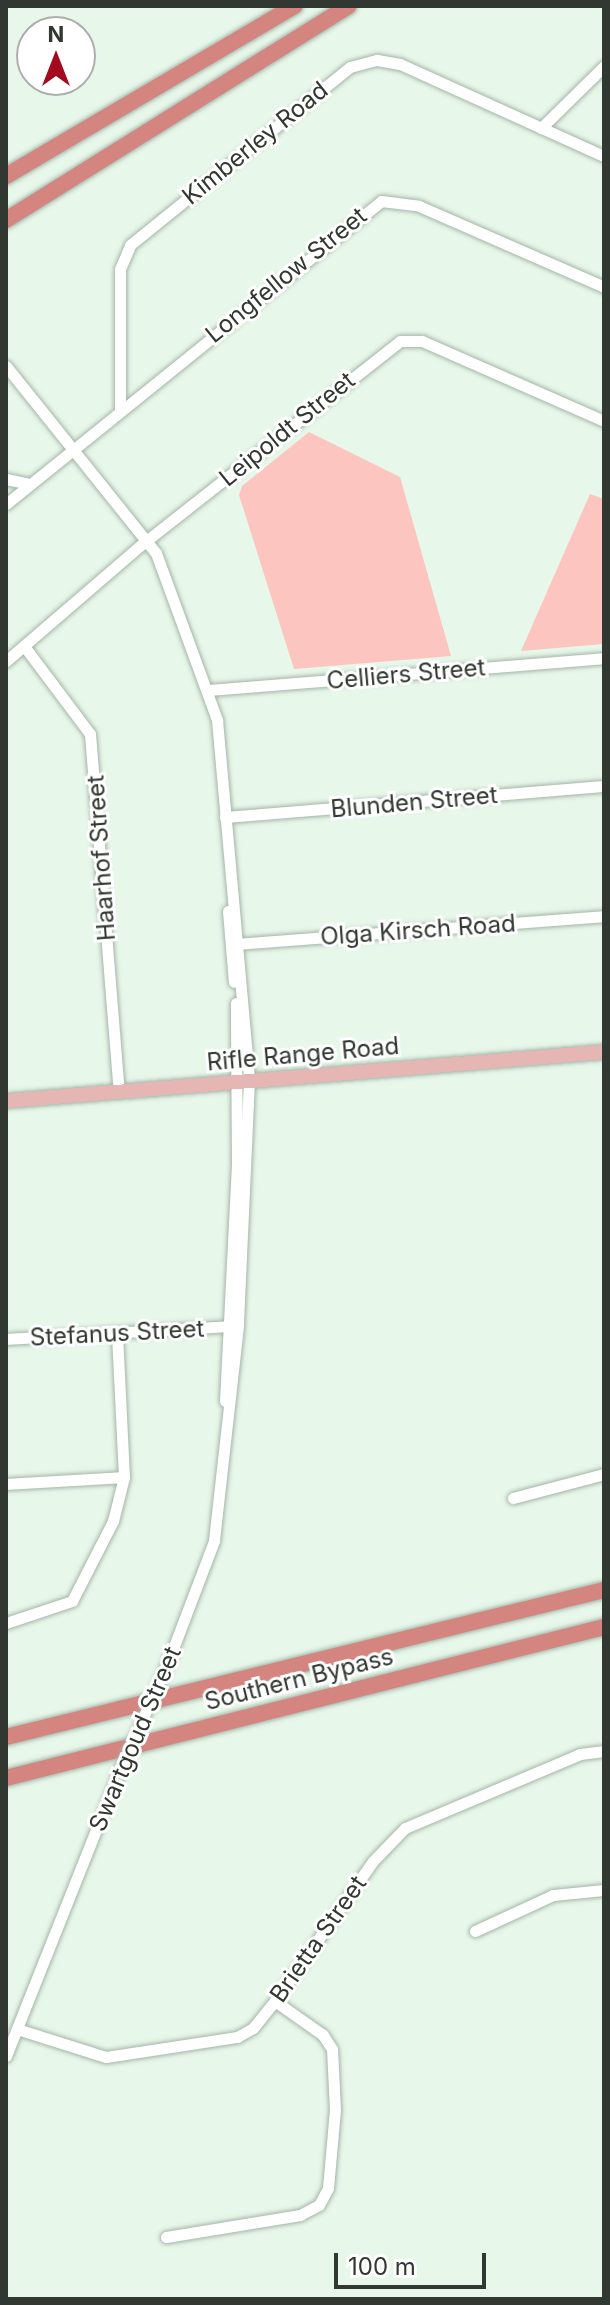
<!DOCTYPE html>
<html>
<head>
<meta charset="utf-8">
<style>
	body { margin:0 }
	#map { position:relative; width:610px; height:2305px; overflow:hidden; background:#e7f7e9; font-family:Inter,sans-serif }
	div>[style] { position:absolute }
	.green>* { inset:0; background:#fcc5c0 }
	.roads { filter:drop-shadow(0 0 2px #a5b5a8) drop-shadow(0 0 2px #a5b5a8) }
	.minor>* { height:11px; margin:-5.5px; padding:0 5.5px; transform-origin:5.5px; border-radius:5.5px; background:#fff }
	.major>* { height:14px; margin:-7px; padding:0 7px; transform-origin:7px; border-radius:7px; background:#e5b6b3 }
	.highway>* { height:16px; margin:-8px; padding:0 8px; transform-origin:8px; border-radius:8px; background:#d48580 }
	.bridges { filter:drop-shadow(0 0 2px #a5b5a8) drop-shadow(0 0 2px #a5b5a8) }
	.minor-bridge>* { height:11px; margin:-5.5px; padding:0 5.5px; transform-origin:5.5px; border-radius:5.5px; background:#fff }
	span { translate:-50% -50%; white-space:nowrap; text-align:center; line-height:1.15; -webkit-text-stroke:6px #fff; paint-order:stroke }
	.street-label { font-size:24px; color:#313731 }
	.frame { position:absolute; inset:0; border:8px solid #313731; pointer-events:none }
	.north { position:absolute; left:16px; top:16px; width:80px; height:80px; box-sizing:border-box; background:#fff; border:2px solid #adafad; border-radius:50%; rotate:0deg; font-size:22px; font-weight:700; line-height:32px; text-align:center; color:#313731 }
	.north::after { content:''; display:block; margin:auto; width:28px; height:36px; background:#a40a1d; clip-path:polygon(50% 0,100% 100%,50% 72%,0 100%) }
	.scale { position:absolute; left:334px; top:2253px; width:152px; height:36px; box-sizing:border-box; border:4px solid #313731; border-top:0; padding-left:10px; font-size:24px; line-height:28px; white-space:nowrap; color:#313731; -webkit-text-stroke:6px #fff; paint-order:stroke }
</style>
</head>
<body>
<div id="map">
	<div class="green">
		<i style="clip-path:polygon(309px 432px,400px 477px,451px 656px,294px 669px,239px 495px,242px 486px)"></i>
		<i style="clip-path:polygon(590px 494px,604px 499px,604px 644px,521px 651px)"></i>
	</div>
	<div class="roads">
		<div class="minor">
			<i style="left:541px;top:128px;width:88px;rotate:-44.5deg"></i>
			<i style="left:6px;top:366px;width:240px;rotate:51.3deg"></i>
			<i style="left:156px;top:553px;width:178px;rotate:69.9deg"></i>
			<i style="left:217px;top:720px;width:361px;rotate:84.9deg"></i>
			<i style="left:249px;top:1080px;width:246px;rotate:92.6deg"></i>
			<i style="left:238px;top:1326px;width:216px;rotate:96.4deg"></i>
			<i style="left:214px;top:1541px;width:124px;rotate:110.8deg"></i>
			<i style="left:120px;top:409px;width:140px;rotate:-90deg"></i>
			<i style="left:120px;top:269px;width:26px;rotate:-67deg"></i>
			<i style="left:130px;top:245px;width:283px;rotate:-39deg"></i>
			<i style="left:350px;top:67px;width:28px;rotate:-15deg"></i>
			<i style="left:377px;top:60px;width:23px;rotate:10deg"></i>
			<i style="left:400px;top:64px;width:224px;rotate:24.3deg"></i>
			<i style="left:6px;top:479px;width:25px;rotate:12deg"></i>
			<i style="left:6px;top:504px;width:482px;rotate:-38.9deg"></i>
			<i style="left:381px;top:201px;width:38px;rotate:7deg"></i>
			<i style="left:419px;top:206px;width:202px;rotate:23.6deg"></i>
			<i style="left:24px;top:646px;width:110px;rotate:53.1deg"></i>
			<i style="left:90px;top:734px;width:358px;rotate:85.4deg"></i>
			<i style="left:6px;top:661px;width:178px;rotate:-40.7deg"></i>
			<i style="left:141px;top:545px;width:330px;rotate:-38.2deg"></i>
			<i style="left:400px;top:341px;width:22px"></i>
			<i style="left:422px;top:341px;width:199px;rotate:23.7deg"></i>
			<i style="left:208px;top:690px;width:397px;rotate:-4.6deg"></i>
			<i style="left:225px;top:817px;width:380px;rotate:-4.7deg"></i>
			<i style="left:228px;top:911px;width:71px;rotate:85.2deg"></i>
			<i style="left:234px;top:944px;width:371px;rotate:-4.3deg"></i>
			<i style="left:6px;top:1339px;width:227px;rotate:-3.3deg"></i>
			<i style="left:225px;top:1401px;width:237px;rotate:-87.1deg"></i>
			<i style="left:237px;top:1164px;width:161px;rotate:-90.4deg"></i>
			<i style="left:6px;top:1484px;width:118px;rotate:-3.4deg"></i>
			<i style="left:513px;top:1498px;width:94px;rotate:-14.8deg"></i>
			<i style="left:6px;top:1623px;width:70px;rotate:-18.4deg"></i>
			<i style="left:72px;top:1601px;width:90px;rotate:-62.9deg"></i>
			<i style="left:113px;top:1521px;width:45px;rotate:-76deg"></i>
			<i style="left:124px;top:1477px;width:144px;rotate:-92.8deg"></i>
			<i style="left:475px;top:1931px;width:86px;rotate:-24.8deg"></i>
			<i style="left:553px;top:1895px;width:51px;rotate:-5.6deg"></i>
			<i style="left:17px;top:2029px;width:93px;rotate:17.5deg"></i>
			<i style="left:106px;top:2057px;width:133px;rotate:-8.7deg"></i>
			<i style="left:237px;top:2037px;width:18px;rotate:-29deg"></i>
			<i style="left:253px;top:2028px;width:35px;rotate:-51deg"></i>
			<i style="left:275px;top:2001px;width:171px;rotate:-55deg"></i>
			<i style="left:373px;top:1861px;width:46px;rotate:-45.9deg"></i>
			<i style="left:405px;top:1828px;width:190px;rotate:-22.9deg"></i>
			<i style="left:580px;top:1754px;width:24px;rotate:-7deg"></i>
			<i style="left:6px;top:2056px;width:306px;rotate:-68.3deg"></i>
			<i style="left:166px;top:2237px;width:136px;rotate:-9.3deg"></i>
			<i style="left:300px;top:2215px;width:21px;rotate:-28deg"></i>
			<i style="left:319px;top:2205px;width:19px;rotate:-62deg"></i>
			<i style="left:328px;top:2188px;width:78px;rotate:-84.9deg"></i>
			<i style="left:335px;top:2110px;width:61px;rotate:-92.8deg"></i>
			<i style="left:332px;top:2049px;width:17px;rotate:-123deg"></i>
			<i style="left:323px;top:2035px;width:59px;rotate:-144.7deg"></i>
		</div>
		<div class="major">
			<i style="left:6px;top:1101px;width:600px;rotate:-4.68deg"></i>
		</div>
		<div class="highway">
			<i style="left:6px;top:176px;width:335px;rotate:-30.5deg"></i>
			<i style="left:6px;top:220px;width:404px;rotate:-32deg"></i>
			<i style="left:6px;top:1737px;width:616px;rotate:-13.81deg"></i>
			<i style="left:6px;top:1778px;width:617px;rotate:-14.17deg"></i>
		</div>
	</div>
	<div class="bridges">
		<div class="minor-bridge">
			<i style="left:119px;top:1772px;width:126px;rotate:-66.1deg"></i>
		</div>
	</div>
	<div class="street-label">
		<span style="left:255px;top:143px;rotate:-39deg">Kimberley Road</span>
		<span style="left:286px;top:275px;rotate:-39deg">Longfellow Street</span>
		<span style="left:287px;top:429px;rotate:-39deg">Leipoldt Street</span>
		<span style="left:406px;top:674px;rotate:-5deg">Celliers Street</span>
		<span style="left:414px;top:802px;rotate:-5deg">Blunden Street</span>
		<span style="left:101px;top:858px;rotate:-94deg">Haarhof Street</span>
		<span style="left:418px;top:930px;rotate:-4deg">Olga Kirsch Road</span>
		<span style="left:303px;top:1054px;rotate:-5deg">Rifle Range Road</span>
		<span style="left:117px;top:1333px;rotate:-3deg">Stefanus Street</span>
		<span style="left:299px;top:1679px;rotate:-14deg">Southern Bypass</span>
		<span style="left:135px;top:1739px;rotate:-67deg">Swartgoud Street</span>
		<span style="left:318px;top:1939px;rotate:-55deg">Brietta Street</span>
	</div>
	<div class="frame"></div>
	<div class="north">N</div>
	<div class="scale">100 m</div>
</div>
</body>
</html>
